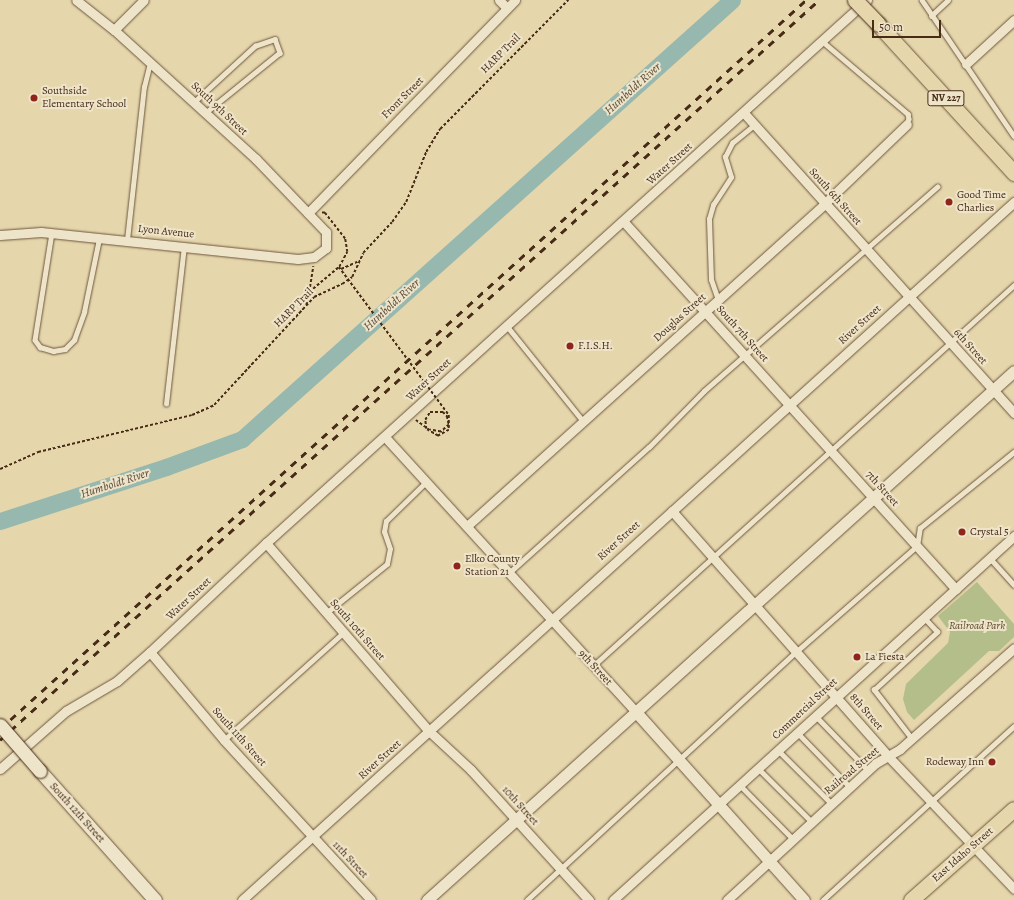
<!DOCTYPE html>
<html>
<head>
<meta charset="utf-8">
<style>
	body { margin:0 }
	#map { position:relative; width:1014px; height:900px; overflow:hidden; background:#e5d6ac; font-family:Alegreya,serif }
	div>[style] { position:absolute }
	.green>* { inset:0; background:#b3be8a }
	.river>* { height:17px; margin:-8.5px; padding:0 8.5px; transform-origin:8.5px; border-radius:8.5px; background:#96b8ae }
	.path>* { height:1.5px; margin-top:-0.75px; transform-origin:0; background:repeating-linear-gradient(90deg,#472b17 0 3px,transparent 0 5px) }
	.roads { filter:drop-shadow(0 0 1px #6e563c) drop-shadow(0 0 1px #6e563c) }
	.service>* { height:4.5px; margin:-2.25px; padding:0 2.25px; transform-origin:2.25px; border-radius:2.25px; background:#eee4c9 }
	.minor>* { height:9px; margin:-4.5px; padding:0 4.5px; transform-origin:4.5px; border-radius:4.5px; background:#eee4c9 }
	.tertiary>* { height:11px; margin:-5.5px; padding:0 5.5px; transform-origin:5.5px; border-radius:5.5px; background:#eee4c9 }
	.secondary>* { height:13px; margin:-6.5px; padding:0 6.5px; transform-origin:6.5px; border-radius:6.5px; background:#eee4c9 }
	.primary>* { height:15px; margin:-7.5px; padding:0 7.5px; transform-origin:7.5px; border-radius:7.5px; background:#e5d6ac }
	.rail>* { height:3px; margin-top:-1.5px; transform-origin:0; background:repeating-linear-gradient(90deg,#472b17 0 7px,transparent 0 14px) }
	.path-bridge>* { height:1.5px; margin-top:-0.75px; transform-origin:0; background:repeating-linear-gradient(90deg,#472b17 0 3px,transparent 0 5px) }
	.bridges { filter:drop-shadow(0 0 1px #472b17) drop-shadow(0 0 1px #472b17) }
	.secondary-bridge>* { height:13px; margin:-6.5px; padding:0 6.5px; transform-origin:6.5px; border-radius:6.5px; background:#eee4c9 }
	.primary-bridge>* { height:15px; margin:-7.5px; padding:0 7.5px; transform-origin:7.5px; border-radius:7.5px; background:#e5d6ac }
	.dots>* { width:11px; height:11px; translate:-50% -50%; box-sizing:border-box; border:2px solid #eee4c9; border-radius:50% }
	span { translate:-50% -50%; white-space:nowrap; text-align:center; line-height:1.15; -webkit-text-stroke:4px #eee4c9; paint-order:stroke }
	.shield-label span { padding:1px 3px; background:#eee4c9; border:1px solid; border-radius:3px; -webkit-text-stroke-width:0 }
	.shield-label { font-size:10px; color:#472b17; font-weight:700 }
	.street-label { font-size:11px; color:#472b17 }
	.poi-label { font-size:11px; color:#472b17 }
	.left { translate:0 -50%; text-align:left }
	.right { translate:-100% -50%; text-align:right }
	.park-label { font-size:11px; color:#5d482e; font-style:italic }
	.water-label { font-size:12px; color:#574735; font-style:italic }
	.scale { position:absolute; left:872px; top:20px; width:69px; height:18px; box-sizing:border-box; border:2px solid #472b17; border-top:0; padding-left:5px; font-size:12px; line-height:14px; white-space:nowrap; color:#472b17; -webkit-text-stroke:3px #eee4c9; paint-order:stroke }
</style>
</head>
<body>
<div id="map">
	<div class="green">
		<i style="clip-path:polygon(977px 582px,1014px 624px,1014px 637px,999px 651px,989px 651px,914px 720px,907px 712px,903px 699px,906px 684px,948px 643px,950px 632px,938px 616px)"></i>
	</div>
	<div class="river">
		<i style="left:0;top:521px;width:175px;rotate:-18deg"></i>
		<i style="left:166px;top:467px;width:81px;rotate:-20.2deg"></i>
		<i style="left:242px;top:439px;width:658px;rotate:-41.86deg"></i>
	</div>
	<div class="path">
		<i style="left:341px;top:269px;width:20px;rotate:-24deg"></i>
		<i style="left:309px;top:292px;width:26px;rotate:-81deg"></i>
		<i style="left:306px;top:305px;width:13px;rotate:-77deg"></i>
		<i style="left:309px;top:292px;width:39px;rotate:-40deg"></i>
		<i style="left:339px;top:267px;width:17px;rotate:-62deg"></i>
		<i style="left:347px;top:252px;width:13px;rotate:-99deg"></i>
		<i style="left:345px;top:239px;width:33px;rotate:-128deg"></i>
		<i style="left:325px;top:213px;width:4px;rotate:180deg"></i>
		<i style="left:416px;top:420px;width:17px;rotate:36deg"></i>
		<i style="left:0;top:469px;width:42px;rotate:-24.1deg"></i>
		<i style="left:38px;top:452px;width:158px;rotate:-13.5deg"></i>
		<i style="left:192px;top:415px;width:24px;rotate:-24deg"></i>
		<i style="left:214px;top:405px;width:147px;rotate:-47.2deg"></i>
		<i style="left:314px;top:297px;width:31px;rotate:-25deg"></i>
		<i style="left:342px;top:284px;width:12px;rotate:-35deg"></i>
		<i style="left:352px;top:277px;width:26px;rotate:-65deg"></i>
		<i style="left:363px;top:253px;width:42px;rotate:-46.9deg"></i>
		<i style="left:392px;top:222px;width:24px;rotate:-55deg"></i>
		<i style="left:406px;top:202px;width:54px;rotate:-68.2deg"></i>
		<i style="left:426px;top:152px;width:27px;rotate:-59deg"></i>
		<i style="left:440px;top:129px;width:182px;rotate:-45.2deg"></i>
	</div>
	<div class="roads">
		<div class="service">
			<i style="left:922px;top:0;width:164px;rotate:55.9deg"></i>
			<i style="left:931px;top:16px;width:23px;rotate:-43deg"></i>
			<i style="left:822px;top:41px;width:113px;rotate:40.3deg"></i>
			<i style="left:908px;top:114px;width:5px;rotate:79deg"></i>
			<i style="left:909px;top:119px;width:5px;rotate:112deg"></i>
			<i style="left:194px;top:102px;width:83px;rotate:-42.6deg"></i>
			<i style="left:255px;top:46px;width:21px;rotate:-19deg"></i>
			<i style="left:275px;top:39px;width:15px;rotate:70deg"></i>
			<i style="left:280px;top:53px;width:95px;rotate:141deg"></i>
			<i style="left:52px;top:233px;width:108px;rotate:99deg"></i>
			<i style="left:35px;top:340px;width:9px;rotate:54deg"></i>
			<i style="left:40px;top:347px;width:14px;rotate:17deg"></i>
			<i style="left:53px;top:351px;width:12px;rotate:-9deg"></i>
			<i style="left:65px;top:349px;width:13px;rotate:-45deg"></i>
			<i style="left:74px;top:340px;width:30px;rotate:-70deg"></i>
			<i style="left:84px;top:312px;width:75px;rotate:-78.4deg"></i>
			<i style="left:127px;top:240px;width:154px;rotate:-83.7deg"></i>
			<i style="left:144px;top:87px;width:25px;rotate:-76deg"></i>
			<i style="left:718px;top:300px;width:21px;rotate:-109deg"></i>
			<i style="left:711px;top:280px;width:61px;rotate:-91.9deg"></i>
			<i style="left:709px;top:219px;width:15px;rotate:-74deg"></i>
			<i style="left:713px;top:205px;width:33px;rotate:-57deg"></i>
			<i style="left:731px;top:177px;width:21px;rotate:-107deg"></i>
			<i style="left:725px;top:157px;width:16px;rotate:-63deg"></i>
			<i style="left:732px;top:143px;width:27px;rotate:-39deg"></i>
			<i style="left:507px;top:326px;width:123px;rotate:51.3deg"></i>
			<i style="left:166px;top:404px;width:159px;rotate:-83.5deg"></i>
			<i style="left:990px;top:558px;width:36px;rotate:48deg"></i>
			<i style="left:510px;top:572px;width:187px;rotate:-42deg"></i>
			<i style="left:649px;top:447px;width:78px;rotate:-45.5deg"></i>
			<i style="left:704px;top:391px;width:310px;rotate:-41.2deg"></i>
			<i style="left:326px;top:613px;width:78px;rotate:-38.8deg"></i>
			<i style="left:387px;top:564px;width:15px;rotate:-79deg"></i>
			<i style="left:390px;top:549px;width:18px;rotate:-109deg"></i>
			<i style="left:384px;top:532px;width:11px;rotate:-80deg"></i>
			<i style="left:386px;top:521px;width:56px;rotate:-44.3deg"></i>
			<i style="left:593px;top:666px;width:568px;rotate:-42.14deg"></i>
			<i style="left:815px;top:715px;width:76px;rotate:46.1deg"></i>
			<i style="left:797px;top:732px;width:76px;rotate:46.1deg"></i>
			<i style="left:911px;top:738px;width:61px;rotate:-127.6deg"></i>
			<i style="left:874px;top:690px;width:86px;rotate:-42.6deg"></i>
			<i style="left:937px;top:632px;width:19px;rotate:-133deg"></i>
			<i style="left:224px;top:740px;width:160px;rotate:-42deg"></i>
			<i style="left:778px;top:750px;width:76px;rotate:45deg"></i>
			<i style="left:758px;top:768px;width:76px;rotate:45deg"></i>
			<i style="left:740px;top:785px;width:76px;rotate:45.5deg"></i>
			<i style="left:527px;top:900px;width:367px;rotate:-42.7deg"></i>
			<i style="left:797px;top:651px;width:159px;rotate:-41.2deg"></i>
			<i style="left:917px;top:546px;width:18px;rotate:-81deg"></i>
			<i style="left:920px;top:528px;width:121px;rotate:-39deg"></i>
			<i style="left:823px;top:900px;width:258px;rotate:-42.3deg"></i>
		</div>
		<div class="minor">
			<i style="left:499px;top:0;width:11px;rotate:45deg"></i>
			<i style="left:114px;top:30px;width:42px;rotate:-45deg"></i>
			<i style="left:966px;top:64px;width:65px;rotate:-42.5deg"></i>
			<i style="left:744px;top:113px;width:404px;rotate:48deg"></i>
			<i style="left:308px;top:213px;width:297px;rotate:-45.8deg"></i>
			<i style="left:624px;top:222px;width:495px;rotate:47.9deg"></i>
			<i style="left:0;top:235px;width:41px;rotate:-4.2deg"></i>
			<i style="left:41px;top:232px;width:258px;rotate:6deg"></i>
			<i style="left:298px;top:259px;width:16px;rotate:-7deg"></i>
			<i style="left:314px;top:257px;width:15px;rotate:-37deg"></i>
			<i style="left:326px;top:248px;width:16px;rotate:-90deg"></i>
			<i style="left:326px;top:232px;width:101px;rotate:-133.8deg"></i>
			<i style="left:256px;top:159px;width:192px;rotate:-137.7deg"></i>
			<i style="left:114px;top:30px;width:48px;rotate:-141.7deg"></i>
			<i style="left:385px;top:437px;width:372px;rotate:47.6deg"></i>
			<i style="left:672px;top:511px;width:327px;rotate:48.6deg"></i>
			<i style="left:888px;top:756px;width:183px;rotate:46.5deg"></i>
			<i style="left:467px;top:526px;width:481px;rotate:-42deg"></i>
			<i style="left:824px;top:204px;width:115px;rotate:-43.9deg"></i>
			<i style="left:266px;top:543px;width:250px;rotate:49.1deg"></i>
			<i style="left:430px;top:732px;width:56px;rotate:42.8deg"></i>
			<i style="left:471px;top:770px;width:176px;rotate:47.8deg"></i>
			<i style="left:150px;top:652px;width:115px;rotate:49.9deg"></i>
			<i style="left:224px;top:740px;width:217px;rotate:47.4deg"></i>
			<i style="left:0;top:769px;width:88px;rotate:-41.3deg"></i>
			<i style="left:66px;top:711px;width:59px;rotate:-30.5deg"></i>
			<i style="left:117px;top:681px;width:44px;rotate:-41.3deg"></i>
			<i style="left:150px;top:652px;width:159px;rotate:-43.2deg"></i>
			<i style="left:266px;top:543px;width:810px;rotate:-42.1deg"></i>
			<i style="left:242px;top:900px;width:1041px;rotate:-42.12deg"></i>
			<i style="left:613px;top:900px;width:542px;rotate:-42.23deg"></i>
			<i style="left:727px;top:900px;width:202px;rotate:-42.6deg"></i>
			<i style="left:876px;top:763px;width:28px;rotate:-30deg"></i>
			<i style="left:900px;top:749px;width:152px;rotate:-41.5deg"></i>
		</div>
		<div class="tertiary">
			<i style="left:636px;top:712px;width:252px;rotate:48.2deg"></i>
			<i style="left:427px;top:900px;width:790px;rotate:-42.02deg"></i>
		</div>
		<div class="secondary">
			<i style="left:40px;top:771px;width:173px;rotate:48.3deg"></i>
		</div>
		<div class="primary">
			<i style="left:878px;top:24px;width:202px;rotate:47.6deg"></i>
			<i style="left:911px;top:900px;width:137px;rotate:-41.5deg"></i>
		</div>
	</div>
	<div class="rail">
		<i style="left:0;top:729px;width:1087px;rotate:-42.13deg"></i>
		<i style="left:0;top:740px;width:1104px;rotate:-42.1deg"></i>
	</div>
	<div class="path-bridge">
		<i style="left:339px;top:267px;width:184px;rotate:53.4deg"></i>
		<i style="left:449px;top:415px;width:15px;rotate:90deg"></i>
		<i style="left:449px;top:430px;width:13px;rotate:151deg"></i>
		<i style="left:438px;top:436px;width:14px;rotate:-150deg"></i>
		<i style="left:426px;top:429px;width:9px;rotate:-96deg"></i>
		<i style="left:425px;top:420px;width:9px;rotate:-58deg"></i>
		<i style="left:430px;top:412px;width:13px"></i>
		<i style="left:443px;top:412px;width:6px;rotate:45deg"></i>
		<i style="left:447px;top:416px;width:9px;rotate:77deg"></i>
		<i style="left:449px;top:425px;width:11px;rotate:139deg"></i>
		<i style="left:441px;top:432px;width:11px;rotate:-170deg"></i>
	</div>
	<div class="bridges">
		<div class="secondary-bridge">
			<i style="left:0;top:725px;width:61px;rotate:49deg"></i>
		</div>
		<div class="primary-bridge">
			<i style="left:855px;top:0;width:33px;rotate:46deg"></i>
		</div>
	</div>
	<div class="dots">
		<i style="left:34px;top:98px;background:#8f2418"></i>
		<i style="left:949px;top:202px;background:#8f2418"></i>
		<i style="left:570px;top:346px;background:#8f2418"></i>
		<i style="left:962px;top:532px;background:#8f2418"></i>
		<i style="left:457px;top:566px;background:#8f2418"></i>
		<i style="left:857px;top:657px;background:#8f2418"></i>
		<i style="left:992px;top:762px;background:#8f2418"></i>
	</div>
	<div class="shield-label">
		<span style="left:946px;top:98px">NV 227</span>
	</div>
	<div class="street-label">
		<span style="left:501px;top:54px;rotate:-45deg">HARP Trail</span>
		<span style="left:403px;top:98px;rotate:-45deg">Front Street</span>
		<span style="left:219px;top:109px;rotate:43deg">South 9th Street</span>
		<span style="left:670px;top:164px;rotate:-42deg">Water Street</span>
		<span style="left:835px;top:197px;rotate:48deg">South 6th Street</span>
		<span style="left:166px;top:232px;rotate:6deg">Lyon Avenue</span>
		<span style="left:294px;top:308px;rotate:-45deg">HARP Trail</span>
		<span style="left:680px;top:318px;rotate:-42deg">Douglas Street</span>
		<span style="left:860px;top:325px;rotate:-42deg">River Street</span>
		<span style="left:742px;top:334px;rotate:48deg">South 7th Street</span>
		<span style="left:970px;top:347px;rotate:48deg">6th Street</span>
		<span style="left:429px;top:380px;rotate:-43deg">Water Street</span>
		<span style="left:882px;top:489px;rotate:48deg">7th Street</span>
		<span style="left:619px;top:541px;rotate:-42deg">River Street</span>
		<span style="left:189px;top:599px;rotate:-43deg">Water Street</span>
		<span style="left:357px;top:630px;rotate:49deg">South 10th Street</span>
		<span style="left:595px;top:668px;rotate:47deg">9th Street</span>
		<span style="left:805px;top:709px;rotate:-43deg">Commercial Street</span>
		<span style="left:866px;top:712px;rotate:49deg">8th Street</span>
		<span style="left:239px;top:737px;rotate:48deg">South 11th Street</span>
		<span style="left:380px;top:760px;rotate:-42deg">River Street</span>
		<span style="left:852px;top:771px;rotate:-40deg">Railroad Street</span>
		<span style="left:520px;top:806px;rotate:48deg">10th Street</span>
		<span style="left:77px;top:813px;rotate:48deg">South 12th Street</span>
		<span style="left:963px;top:855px;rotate:-41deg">East Idaho Street</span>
		<span style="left:350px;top:860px;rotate:47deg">11th Street</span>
	</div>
	<div class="poi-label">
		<span class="left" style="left:42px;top:98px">Southside<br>Elementary School</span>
		<span class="left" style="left:957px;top:202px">Good Time<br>Charlies</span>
		<span class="left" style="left:578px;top:346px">F.I.S.H.</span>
		<span class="left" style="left:970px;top:532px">Crystal 5</span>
		<span class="left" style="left:465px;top:566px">Elko County<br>Station 21</span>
		<span class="left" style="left:865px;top:657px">La Fiesta</span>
		<span class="right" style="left:984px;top:762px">Rodeway Inn</span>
	</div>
	<div class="park-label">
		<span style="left:977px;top:626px">Railroad Park</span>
	</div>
	<div class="water-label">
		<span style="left:633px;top:89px;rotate:-42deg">Humboldt River</span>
		<span style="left:392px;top:305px;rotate:-42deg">Humboldt River</span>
		<span style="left:115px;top:484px;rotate:-18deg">Humboldt River</span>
	</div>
	<div class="scale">50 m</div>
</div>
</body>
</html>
